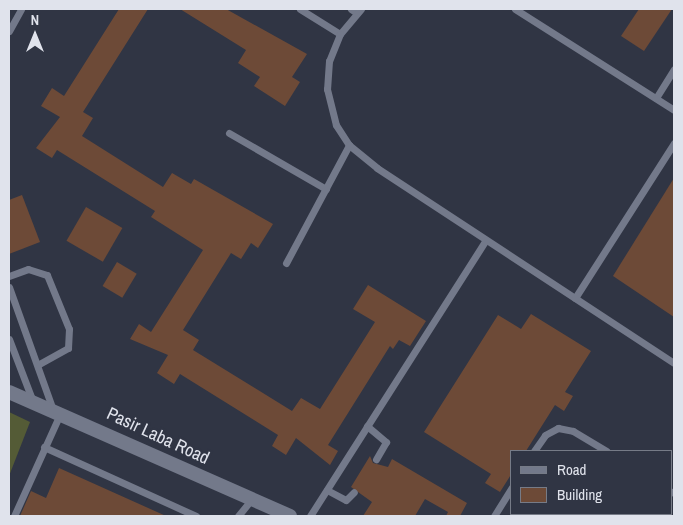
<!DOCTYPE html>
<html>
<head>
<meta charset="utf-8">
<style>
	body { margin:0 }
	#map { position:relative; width:683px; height:525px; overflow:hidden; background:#303544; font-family:"Archivo Narrow",sans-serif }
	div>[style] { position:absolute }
	.green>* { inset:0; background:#545b36 }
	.building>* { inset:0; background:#6d4a37; transform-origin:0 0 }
	.service>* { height:7px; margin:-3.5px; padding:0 3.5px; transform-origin:3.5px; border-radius:3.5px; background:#73798a }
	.minor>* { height:14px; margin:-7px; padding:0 7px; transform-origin:7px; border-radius:7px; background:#73798a }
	span { translate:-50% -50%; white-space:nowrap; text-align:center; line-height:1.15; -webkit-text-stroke:4.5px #303544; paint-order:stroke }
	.street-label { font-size:18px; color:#e0e3ec }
	.frame { position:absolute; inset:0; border:10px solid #e0e3ec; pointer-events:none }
	.legend { position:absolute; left:510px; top:450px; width:162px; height:65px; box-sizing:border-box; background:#303544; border:1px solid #767b87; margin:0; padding:6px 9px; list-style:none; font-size:15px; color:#e0e3ec }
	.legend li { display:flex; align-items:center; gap:10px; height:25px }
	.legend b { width:25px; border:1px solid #767b87 }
	.north { position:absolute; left:10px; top:10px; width:50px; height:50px; -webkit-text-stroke:4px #303544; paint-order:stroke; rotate:0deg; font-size:14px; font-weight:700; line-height:20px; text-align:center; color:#e0e3ec }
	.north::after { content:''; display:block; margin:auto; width:18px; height:22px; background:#e0e3ec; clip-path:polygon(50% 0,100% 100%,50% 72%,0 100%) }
</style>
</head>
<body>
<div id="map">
	<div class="green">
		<i style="clip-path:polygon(9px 412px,30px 422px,9px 476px)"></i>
	</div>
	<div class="building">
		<i style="clip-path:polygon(119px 9px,148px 9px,83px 112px,93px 118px,82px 136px,163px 187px,172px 173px,191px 184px,194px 179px,273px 224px,258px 248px,251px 243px,241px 259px,231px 253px,183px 330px,199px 340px,193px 350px,292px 411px,301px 398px,320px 409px,375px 322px,353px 309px,368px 285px,426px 321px,410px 346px,399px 340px,393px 349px,390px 346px,328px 445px,338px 451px,330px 465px,296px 438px,286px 455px,272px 446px,278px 435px,180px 374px,174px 384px,157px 373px,168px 355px,130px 339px,139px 324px,151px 332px,203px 250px,151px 217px,155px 211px,57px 150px,52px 158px,36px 148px,60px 117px,41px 106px,52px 88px,64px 96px)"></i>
		<i style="clip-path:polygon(180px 9px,226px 9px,307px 54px,292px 77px,300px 82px,285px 106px,254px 86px,260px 77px,238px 63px,246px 50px)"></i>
		<i style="clip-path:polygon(639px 9px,672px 9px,644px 51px,621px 36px)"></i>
		<i style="clip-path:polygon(674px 178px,674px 317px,613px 276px)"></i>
		<i style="clip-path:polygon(22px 195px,40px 242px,9px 254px,9px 200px)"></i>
		<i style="left:86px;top:207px;width:42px;height:39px;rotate:30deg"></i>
		<i style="left:117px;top:262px;width:23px;height:28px;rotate:31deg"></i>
		<i style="clip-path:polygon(531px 314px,591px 351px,565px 392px,573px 396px,564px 411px,555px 405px,526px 451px,512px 451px,512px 473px,500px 492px,485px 483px,491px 474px,424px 432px,498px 315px,521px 329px)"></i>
		<i style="clip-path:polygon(370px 456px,373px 463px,388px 467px,392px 459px,467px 503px,460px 516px,446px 516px,448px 512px,425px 499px,415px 516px,363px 516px,372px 502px,351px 487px)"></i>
		<i style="clip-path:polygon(59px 468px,166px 516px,20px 516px,31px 491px,46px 498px)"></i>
	</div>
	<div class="service">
		<i style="left:300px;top:9px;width:47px;rotate:32deg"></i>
		<i style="left:351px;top:9px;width:7px;rotate:34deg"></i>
		<i style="left:361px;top:9px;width:33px;rotate:130deg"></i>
		<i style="left:340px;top:34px;width:29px;rotate:112deg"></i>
		<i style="left:329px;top:61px;width:28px;rotate:94deg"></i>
		<i style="left:327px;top:89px;width:37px;rotate:76deg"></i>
		<i style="left:336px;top:125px;width:24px;rotate:57deg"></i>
		<i style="left:349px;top:145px;width:36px;rotate:39deg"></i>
		<i style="left:377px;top:168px;width:355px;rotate:33.3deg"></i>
		<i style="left:515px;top:9px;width:188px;rotate:32.4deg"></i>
		<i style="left:9px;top:31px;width:25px;rotate:-61deg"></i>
		<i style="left:656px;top:98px;width:34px;rotate:-58deg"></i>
		<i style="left:229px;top:133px;width:112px;rotate:30deg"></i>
		<i style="left:286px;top:263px;width:134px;rotate:-61.9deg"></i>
		<i style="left:9px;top:276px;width:20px;rotate:-20deg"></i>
		<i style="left:28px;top:269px;width:20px;rotate:18deg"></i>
		<i style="left:47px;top:275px;width:58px;rotate:67.8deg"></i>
		<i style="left:69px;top:329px;width:19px;rotate:93deg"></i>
		<i style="left:68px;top:348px;width:33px;rotate:151deg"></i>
		<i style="left:9px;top:287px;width:131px;rotate:70.3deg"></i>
		<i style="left:575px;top:298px;width:184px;rotate:-57.4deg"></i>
		<i style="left:9px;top:339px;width:67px;rotate:69.1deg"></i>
		<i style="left:367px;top:426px;width:25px;rotate:40deg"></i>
		<i style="left:386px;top:442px;width:20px;rotate:120deg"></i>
		<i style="left:44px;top:447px;width:167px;rotate:24.4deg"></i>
		<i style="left:534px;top:451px;width:19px;rotate:-55deg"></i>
		<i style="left:545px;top:435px;width:15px;rotate:-28deg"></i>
		<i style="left:558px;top:428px;width:15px;rotate:11deg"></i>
		<i style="left:573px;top:431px;width:39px;rotate:31deg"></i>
		<i style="left:327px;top:490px;width:21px;rotate:28deg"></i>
		<i style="left:346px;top:500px;width:11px;rotate:-45deg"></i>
		<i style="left:672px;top:492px;width:2px;rotate:27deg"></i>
		<i style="left:14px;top:516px;width:112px;rotate:-65.7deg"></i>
		<i style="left:238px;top:516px;width:22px;rotate:-51deg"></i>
		<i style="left:310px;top:516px;width:327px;rotate:-57.5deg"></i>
		<i style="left:494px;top:516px;width:34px;rotate:-58deg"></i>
	</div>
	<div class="minor">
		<i style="left:9px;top:392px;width:307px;rotate:23.8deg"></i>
	</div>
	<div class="street-label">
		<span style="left:158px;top:436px;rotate:25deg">Pasir Laba Road</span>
	</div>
	<div class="frame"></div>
	<ul class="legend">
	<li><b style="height:6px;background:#73798a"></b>Road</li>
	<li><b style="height:14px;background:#6d4a37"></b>Building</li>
	</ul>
	<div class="north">N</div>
</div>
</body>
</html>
